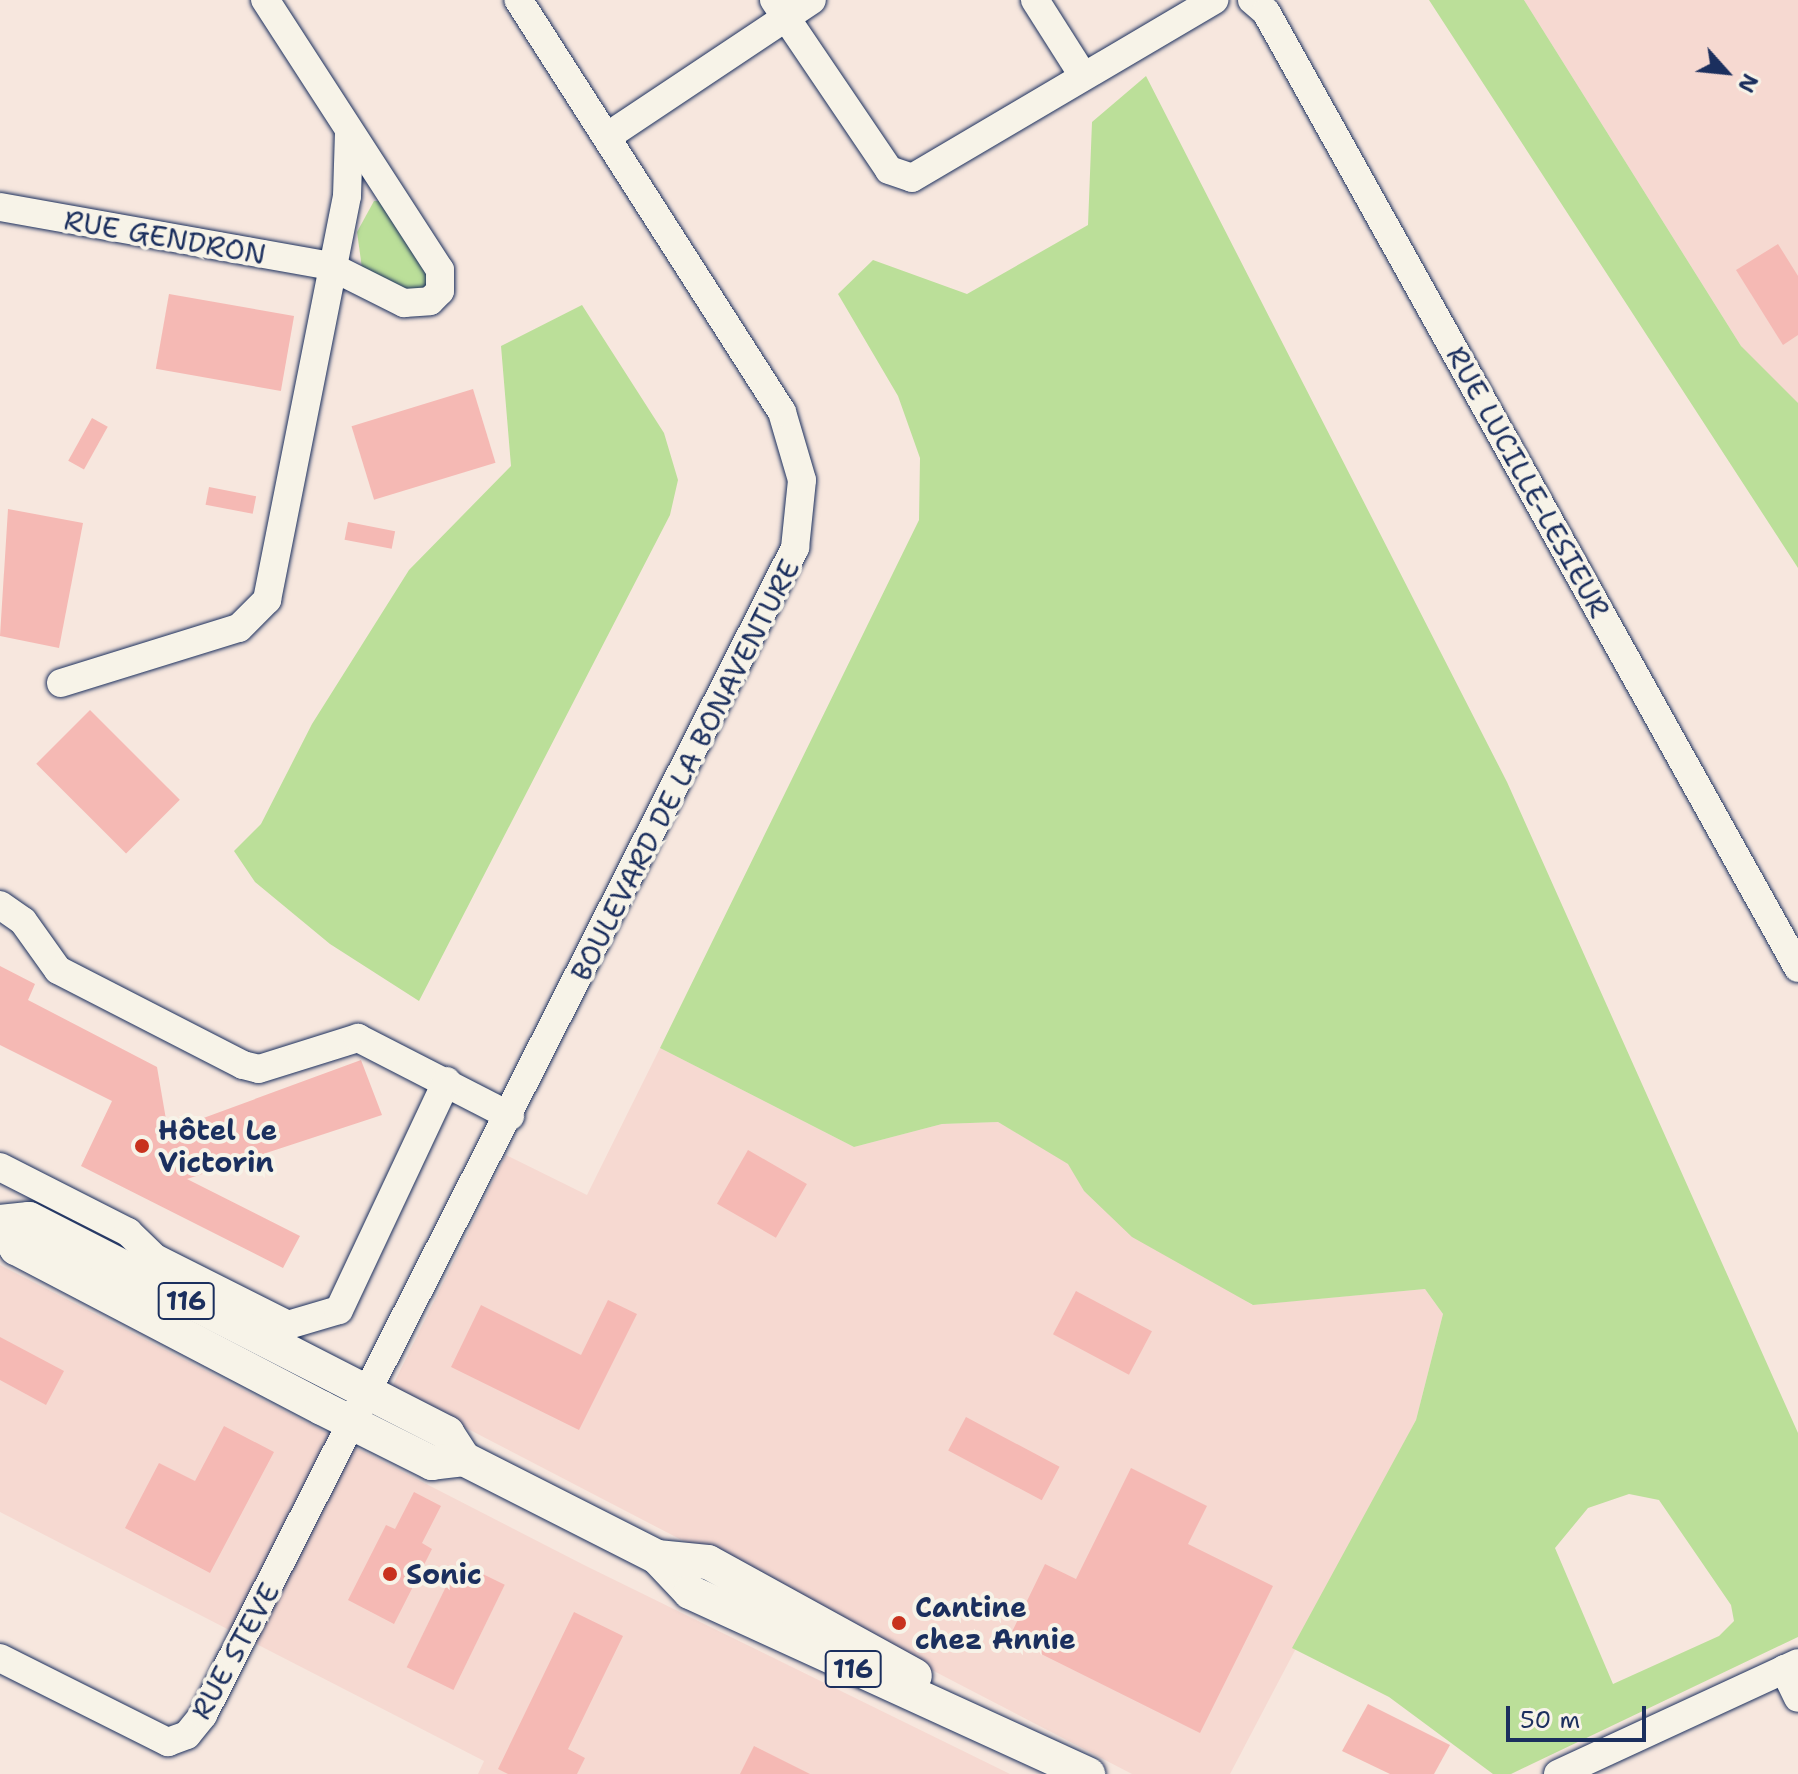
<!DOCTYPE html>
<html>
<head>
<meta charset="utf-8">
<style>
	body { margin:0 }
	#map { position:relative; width:1798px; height:1774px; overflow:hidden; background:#f7e7de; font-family:"Shantell Sans",sans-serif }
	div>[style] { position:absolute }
	.built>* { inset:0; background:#f6d9d1 }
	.green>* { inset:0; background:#bbdf99 }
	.building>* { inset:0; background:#f5b9b4; transform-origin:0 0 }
	.roads { filter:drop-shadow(0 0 2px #1b2f5e) drop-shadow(0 0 2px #1b2f5e) }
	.minor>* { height:28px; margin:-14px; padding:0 14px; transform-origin:14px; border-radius:14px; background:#f7f3e8 }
	.major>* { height:34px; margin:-17px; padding:0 17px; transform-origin:17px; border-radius:17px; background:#f7f3e8 }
	.dots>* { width:22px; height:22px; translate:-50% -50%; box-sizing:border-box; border:4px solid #f7f3e8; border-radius:50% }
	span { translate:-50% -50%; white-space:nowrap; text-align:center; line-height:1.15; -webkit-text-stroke:8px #f7f3e8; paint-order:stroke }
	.shield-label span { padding:2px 6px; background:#f7f3e8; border:2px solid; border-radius:6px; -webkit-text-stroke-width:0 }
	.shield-label { font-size:26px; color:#1b2f5e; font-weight:700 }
	.street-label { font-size:28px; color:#1b2f5e }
	.poi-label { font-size:28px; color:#1b2f5e; font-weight:700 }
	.left { translate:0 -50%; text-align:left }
	.north { position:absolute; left:1686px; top:32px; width:80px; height:80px; -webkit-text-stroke:6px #f7f3e8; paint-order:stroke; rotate:117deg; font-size:22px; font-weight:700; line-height:32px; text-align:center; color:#1b2f5e }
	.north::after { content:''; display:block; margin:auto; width:28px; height:36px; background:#1b2f5e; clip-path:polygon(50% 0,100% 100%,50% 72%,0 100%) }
	.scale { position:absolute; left:1506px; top:1706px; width:140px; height:36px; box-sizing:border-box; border:4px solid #1b2f5e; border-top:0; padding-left:10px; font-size:24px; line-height:28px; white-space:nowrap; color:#1b2f5e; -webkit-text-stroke:6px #f7f3e8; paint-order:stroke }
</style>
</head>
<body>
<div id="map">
	<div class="built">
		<i style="clip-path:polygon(1524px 0,1798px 0,1798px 438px,1741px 346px)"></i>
		<i style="clip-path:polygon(660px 1048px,854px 1147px,942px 1124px,998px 1122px,1069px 1164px,1084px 1191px,1252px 1305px,1425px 1289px,1443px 1314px,1416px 1420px,1230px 1774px,1132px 1774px,391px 1389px,506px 1155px,587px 1195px)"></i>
		<i style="clip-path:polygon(0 1265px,584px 1565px,1010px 1774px,478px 1774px,484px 1761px,0 1512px)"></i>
	</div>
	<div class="green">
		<i style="clip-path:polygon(1429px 0,1524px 0,1741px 346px,1798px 403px,1798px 568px)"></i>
		<i style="clip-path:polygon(evenodd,1146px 76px,1507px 782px,1798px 1433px,1798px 1637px,1511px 1774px,1493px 1774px,1389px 1697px,1292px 1648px,1416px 1420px,1443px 1314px,1425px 1289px,1253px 1305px,1132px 1237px,1084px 1191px,1068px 1164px,998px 1122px,942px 1124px,854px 1147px,660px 1048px,919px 520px,920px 458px,898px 396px,838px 294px,873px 260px,967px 294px,1088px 225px,1092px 122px,1146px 76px,1629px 1494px,1659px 1500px,1731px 1605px,1734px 1621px,1719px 1636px,1613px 1684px,1555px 1548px,1588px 1508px,1629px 1494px)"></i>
		<i style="clip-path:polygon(374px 201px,383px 201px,435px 282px,414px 297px,362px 268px,357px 232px)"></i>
		<i style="clip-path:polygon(582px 305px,664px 433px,678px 480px,670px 515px,419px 1001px,330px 944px,255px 882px,234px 851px,261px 824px,312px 724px,409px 570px,511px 466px,501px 346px)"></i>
	</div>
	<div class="building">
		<i style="clip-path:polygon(1778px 244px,1798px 276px,1798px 335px,1783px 345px,1736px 270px)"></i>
		<i style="left:169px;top:294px;width:127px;height:76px;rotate:10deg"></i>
		<i style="left:473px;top:389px;width:77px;height:127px;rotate:73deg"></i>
		<i style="left:92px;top:418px;width:18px;height:49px;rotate:29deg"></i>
		<i style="left:209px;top:487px;width:48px;height:18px;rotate:11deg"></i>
		<i style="clip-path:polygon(8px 509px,83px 523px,59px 648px,0 636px)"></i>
		<i style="left:348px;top:522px;width:48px;height:18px;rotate:11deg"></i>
		<i style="left:90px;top:710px;width:127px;height:76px;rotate:45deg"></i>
		<i style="clip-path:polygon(0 966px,35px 984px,28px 1000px,157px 1067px,168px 1131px,361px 1060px,382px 1115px,187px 1179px,300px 1236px,283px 1268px,81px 1166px,112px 1101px,0 1045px)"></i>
		<i style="left:748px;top:1150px;width:68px;height:62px;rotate:30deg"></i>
		<i style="left:1076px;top:1291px;width:86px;height:49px;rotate:28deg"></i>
		<i style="clip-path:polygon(608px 1300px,637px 1314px,579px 1430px,451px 1367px,481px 1305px,581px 1355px)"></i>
		<i style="clip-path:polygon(0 1337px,64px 1371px,46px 1405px,0 1380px)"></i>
		<i style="left:966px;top:1417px;width:106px;height:38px;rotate:28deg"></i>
		<i style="clip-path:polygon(224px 1426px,274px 1452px,210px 1573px,125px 1528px,159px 1463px,195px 1481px)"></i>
		<i style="clip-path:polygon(1131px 1468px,1207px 1506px,1188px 1544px,1273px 1586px,1200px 1733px,1009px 1638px,1045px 1564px,1076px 1579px)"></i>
		<i style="clip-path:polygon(414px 1492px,441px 1506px,422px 1543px,432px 1549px,394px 1624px,348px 1600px,386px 1525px,395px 1529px)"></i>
		<i style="left:458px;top:1562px;width:52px;height:117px;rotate:26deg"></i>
		<i style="clip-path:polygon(574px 1612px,623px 1636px,568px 1749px,585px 1758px,577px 1774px,508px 1774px,498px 1769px)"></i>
		<i style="clip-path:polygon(1368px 1704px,1450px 1745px,1434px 1774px,1390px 1774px,1342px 1751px)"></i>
		<i style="clip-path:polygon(754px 1746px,810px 1774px,740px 1774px)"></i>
	</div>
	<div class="roads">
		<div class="minor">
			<i style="left:774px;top:0;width:205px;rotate:55.9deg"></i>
			<i style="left:889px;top:170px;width:24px;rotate:19deg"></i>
			<i style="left:912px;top:178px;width:351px;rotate:-30.5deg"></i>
			<i style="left:1035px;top:0;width:88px;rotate:57.6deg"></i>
			<i style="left:1252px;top:0;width:18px;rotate:41deg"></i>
			<i style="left:1266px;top:12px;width:1094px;rotate:60.9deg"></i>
			<i style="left:608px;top:136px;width:245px;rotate:-33.7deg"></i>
			<i style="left:0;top:207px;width:335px;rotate:10.1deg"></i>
			<i style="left:330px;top:266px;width:83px;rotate:26.6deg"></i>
			<i style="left:404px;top:303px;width:26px;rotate:-4deg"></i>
			<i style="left:430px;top:301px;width:14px;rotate:-45deg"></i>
			<i style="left:440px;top:291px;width:21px;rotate:-90deg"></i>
			<i style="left:440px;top:270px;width:322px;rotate:-122.9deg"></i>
			<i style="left:61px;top:683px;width:186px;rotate:-17.2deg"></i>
			<i style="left:239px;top:628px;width:40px;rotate:-45deg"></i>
			<i style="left:267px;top:600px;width:412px;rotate:-78.8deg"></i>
			<i style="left:347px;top:196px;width:64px;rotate:-88.2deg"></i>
			<i style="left:0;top:905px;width:28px;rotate:35deg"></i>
			<i style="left:23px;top:921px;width:60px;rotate:54.5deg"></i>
			<i style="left:58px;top:970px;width:208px;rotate:27.2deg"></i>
			<i style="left:243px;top:1065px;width:16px;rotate:14deg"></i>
			<i style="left:259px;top:1069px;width:104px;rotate:-17.4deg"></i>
			<i style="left:358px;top:1038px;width:171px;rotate:27.2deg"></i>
			<i style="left:0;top:1167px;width:144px;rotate:26.9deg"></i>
			<i style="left:128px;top:1232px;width:37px;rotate:44deg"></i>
			<i style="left:155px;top:1258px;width:149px;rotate:26.7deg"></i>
			<i style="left:288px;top:1325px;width:53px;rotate:-16.4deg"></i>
			<i style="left:339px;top:1310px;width:253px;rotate:-64.8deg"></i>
			<i style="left:0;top:1658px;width:188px;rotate:26.6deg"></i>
			<i style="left:168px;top:1742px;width:20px;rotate:-20deg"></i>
			<i style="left:187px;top:1735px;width:26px;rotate:-51deg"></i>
			<i style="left:203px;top:1715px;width:1309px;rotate:-63.1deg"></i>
			<i style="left:795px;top:548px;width:68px;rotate:-84.1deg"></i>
			<i style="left:802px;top:480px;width:71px;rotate:-106.4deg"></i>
			<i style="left:782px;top:412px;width:489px;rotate:-122.6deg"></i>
			<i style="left:1784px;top:1669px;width:32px;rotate:64deg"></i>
			<i style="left:1558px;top:1774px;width:264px;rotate:-24.8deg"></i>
		</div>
		<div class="major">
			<i style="left:0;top:1222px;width:29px;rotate:-6deg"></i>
			<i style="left:29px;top:1219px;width:470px;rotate:27.1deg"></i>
			<i style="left:447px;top:1433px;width:31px;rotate:57deg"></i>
			<i style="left:464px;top:1459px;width:216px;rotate:26.9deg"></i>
			<i style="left:657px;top:1557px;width:48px;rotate:46.7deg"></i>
			<i style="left:690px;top:1592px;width:438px;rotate:24.6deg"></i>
			<i style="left:0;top:1222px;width:31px;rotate:58deg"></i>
			<i style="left:16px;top:1248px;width:345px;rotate:27.6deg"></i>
			<i style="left:322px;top:1408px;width:123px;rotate:26.6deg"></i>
			<i style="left:432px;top:1463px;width:32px;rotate:-7deg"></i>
			<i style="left:657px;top:1557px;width:51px;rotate:5.6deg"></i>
			<i style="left:708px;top:1562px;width:236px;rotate:28.8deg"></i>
		</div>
	</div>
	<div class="dots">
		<i style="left:142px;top:1146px;background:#c8321e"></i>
		<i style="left:390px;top:1574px;background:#c8321e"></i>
		<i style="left:899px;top:1623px;background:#c8321e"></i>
	</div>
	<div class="shield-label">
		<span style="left:186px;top:1301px">116</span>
		<span style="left:853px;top:1669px">116</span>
	</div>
	<div class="street-label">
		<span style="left:165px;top:237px;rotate:10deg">RUE GENDRON</span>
		<span style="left:1528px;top:482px;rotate:61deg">RUE LUCILLE-LESIEUR</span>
		<span style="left:685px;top:770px;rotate:-63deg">BOULEVARD DE LA BONAVENTURE</span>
		<span style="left:235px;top:1651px;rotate:-61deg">RUE STEVE</span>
	</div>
	<div class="poi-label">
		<span class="left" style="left:158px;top:1146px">Hôtel Le<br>Victorin</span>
		<span class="left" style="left:406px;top:1574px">Sonic</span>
		<span class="left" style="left:915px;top:1623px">Cantine<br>chez Annie</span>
	</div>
	<div class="north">N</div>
	<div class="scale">50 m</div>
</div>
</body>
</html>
